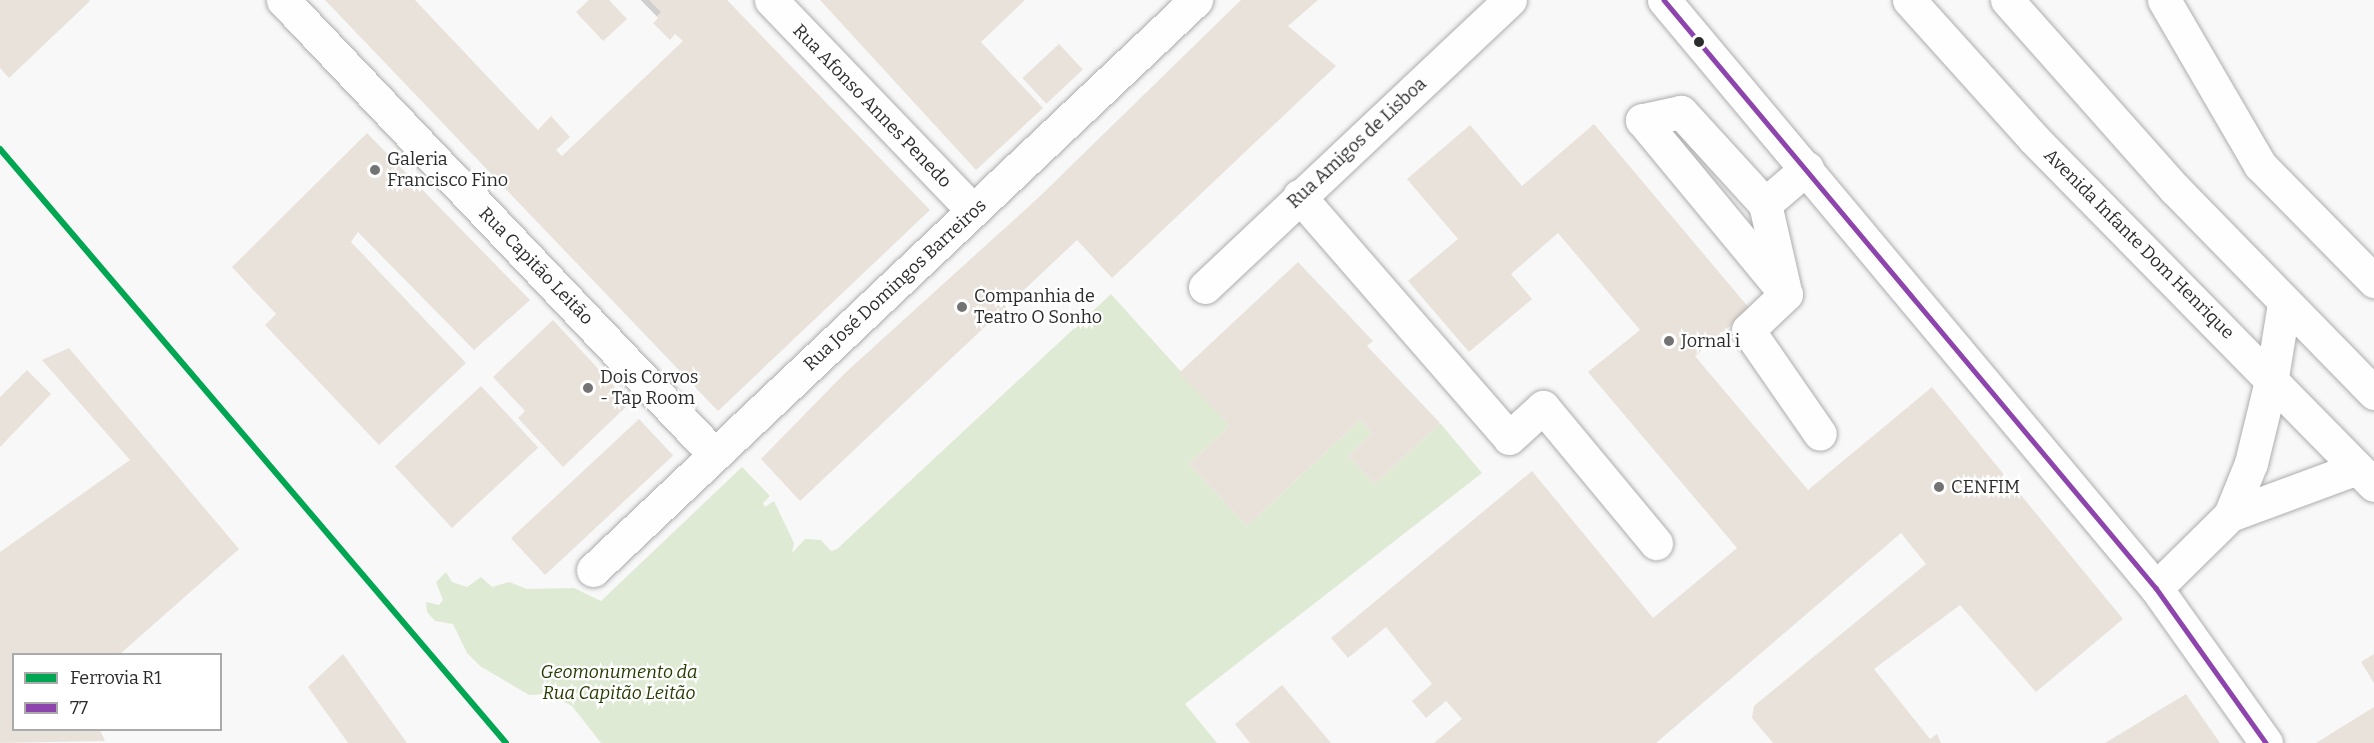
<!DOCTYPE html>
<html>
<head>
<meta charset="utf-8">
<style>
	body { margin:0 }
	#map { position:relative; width:2374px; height:743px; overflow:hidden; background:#f8f8f8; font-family:Bitter,serif }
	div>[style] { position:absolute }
	.green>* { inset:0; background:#dfead4 }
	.building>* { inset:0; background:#e9e2da; transform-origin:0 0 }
	.minor-tunnel>* { height:33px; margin-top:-16.5px; transform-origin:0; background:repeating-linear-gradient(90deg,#cfcfcf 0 33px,transparent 0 49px) }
	.roads { filter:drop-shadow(0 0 2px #adadad) drop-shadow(0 0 2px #adadad) }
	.minor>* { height:33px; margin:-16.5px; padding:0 16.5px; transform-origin:16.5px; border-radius:16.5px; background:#fefefe }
	.major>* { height:33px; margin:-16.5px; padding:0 16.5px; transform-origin:16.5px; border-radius:16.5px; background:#fefefe }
	.bus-1>* { height:4.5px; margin:-2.25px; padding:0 2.25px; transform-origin:2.25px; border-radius:2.25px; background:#8e44ad }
	.rail-1>* { height:6px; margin:-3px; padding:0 3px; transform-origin:3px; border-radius:3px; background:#00a651 }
	.dots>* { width:16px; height:16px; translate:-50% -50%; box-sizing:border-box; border:3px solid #fff; border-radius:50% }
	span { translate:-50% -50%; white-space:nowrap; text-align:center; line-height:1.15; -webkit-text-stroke:4.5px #fff; paint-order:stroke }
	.street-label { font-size:18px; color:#2c2c2d }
	.poi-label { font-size:18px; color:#2c2c2d }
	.left { translate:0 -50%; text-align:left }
	.park-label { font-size:18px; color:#253c00; font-style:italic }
	.legend { position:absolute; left:12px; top:653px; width:210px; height:78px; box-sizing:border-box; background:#fff; border:2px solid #ababab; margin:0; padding:8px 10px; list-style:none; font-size:18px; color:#2c2c2d }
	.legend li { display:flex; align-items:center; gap:12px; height:30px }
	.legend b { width:30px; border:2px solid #ababab }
</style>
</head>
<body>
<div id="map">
	<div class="green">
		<i style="clip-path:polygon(1111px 294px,1230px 426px,1189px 464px,1247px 526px,1360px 420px,1372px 433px,1348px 456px,1375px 484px,1440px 423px,1482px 473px,1185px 704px,1217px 743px,601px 743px,572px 706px,548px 694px,529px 695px,480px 666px,467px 653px,453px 624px,435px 621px,427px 612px,426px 602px,439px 605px,443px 600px,436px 582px,446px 572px,452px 582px,467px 587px,481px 577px,492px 587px,509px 582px,527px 589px,574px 588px,601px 601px,742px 467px,770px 496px,763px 503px,765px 507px,774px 501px,794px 543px,792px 553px,805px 539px,821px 540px,831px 551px,837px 549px)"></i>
	</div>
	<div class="building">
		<i style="clip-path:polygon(0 0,89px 0,90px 1px,9px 78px,0 68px)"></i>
		<i style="clip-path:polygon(325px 0,415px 0,538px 130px,551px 116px,570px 137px,556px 150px,562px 156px,683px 41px,675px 34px,670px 40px,653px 23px,658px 18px,642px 0,727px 0,930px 210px,718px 411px)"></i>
		<i style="clip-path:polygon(589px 0,609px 0,627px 19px,603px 41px,576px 12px)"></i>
		<i style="clip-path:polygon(820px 0,1025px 0,981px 42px,1043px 108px,976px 170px)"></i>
		<i style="clip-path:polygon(1241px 0,1318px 0,1288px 26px,1336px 66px,1112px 278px,1077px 240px,800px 501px,761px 459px,845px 373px,1038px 198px)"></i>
		<i style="left:1059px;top:44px;width:35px;height:50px;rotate:47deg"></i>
		<i style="clip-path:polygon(1594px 124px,1750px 309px,1695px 356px,1808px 490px,1932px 387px,2123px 619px,2036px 692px,1960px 605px,1874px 669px,1930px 739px,1937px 734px,1941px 743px,1773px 743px,1752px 718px,1754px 706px,1926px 564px,1901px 533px,1656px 743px,1434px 743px,1462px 719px,1446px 701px,1426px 718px,1412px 701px,1432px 684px,1386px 627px,1348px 658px,1331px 638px,1532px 471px,1653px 618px,1737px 548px,1588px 372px,1640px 330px,1558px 233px,1511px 274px,1532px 299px,1469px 352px,1408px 281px,1458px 239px,1407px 179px,1470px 125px,1522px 186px)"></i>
		<i style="clip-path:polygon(367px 133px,530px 300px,474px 350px,358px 232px,351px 242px,466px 363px,379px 445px,265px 325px,276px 314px,232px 267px)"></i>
		<i style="clip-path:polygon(1298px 262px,1373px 341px,1367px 346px,1440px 423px,1375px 484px,1348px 456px,1372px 433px,1360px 420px,1247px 526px,1189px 464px,1230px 426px,1179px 373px)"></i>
		<i style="clip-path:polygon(553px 320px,630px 403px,563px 467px,518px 418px,525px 411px,493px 377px)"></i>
		<i style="clip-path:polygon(69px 348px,239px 549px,120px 654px,14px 654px,14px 730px,100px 730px,105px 741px,0 743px,0 552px,130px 460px,42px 360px)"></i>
		<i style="clip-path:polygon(27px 370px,51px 394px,0 447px,0 397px)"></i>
		<i style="left:481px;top:386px;width:84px;height:118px;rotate:47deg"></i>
		<i style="left:639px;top:419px;width:50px;height:175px;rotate:47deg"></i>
		<i style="clip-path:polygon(343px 654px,407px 743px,348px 743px,308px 687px)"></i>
		<i style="clip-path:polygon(2374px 654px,2374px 683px,2361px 662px)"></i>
		<i style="clip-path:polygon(1282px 685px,1331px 743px,1250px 743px,1235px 724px)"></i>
		<i style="clip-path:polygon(2186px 694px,2220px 743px,2105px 743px)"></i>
		<i style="clip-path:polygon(2374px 707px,2374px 743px,2316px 743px)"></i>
	</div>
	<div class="minor-tunnel">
		<i style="left:645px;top:4px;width:6px;rotate:-45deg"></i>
	</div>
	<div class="roads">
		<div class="minor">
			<i style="left:283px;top:0;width:627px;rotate:46.49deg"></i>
			<i style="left:771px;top:0;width:292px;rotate:46.2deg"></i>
			<i style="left:1664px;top:0;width:767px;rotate:50.08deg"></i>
			<i style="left:2156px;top:588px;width:190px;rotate:54.6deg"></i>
			<i style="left:2164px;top:0;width:191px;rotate:59.8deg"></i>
			<i style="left:2260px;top:165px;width:163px;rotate:45.5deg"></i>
			<i style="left:1807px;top:168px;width:55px;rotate:139.4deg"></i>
			<i style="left:1765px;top:204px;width:125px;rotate:-132.4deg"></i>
			<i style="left:1681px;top:112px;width:40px;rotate:168deg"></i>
			<i style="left:1642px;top:120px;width:226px;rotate:50.4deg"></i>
			<i style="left:1786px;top:294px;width:52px;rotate:136.5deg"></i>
			<i style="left:1748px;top:330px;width:126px;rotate:55.3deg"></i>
			<i style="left:1299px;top:196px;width:320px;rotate:49deg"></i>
			<i style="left:1509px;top:438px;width:46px;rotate:-42.4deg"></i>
			<i style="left:1543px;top:407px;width:177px;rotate:50.3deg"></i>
			<i style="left:1765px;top:204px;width:85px;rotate:77.1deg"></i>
			<i style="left:1205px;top:287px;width:419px;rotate:-43.3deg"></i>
			<i style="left:2230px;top:515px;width:135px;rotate:-20.3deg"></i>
			<i style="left:593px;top:570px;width:830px;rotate:-43.39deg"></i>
			<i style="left:2156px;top:588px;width:104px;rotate:-44.6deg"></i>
			<i style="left:2230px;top:515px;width:56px;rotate:-68deg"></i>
			<i style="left:2251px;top:463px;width:89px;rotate:-76.3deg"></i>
		</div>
		<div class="major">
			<i style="left:1909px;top:0;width:187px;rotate:48deg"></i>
			<i style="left:2034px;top:139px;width:485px;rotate:45.5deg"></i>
			<i style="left:2007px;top:0;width:253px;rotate:48.4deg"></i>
			<i style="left:2175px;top:189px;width:285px;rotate:45.7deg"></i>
			<i style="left:2272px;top:377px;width:74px;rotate:-80.7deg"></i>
		</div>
	</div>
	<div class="bus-1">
		<i style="left:1664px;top:0;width:767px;rotate:50.08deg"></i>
		<i style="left:2156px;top:588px;width:190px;rotate:54.6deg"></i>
	</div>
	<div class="rail-1">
		<i style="left:0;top:149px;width:780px;rotate:49.57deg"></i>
	</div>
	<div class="dots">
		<i style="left:1699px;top:42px;background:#2c2c2d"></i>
		<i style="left:375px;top:170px;background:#737374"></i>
		<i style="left:962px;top:307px;background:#737374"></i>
		<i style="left:1669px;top:341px;background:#737374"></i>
		<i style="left:588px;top:388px;background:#737374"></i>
		<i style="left:1939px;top:487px;background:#737374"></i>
	</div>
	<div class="street-label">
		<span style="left:872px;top:106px;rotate:46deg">Rua Afonso Annes Penedo</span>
		<span style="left:1357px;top:143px;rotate:-43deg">Rua Amigos de Lisboa</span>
		<span style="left:2139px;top:244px;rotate:45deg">Avenida Infante Dom Henrique</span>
		<span style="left:536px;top:266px;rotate:46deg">Rua Capitão Leitão</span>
		<span style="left:895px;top:285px;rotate:-43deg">Rua José Domingos Barreiros</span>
	</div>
	<div class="poi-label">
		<span class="left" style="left:387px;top:170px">Galeria<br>Francisco Fino</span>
		<span class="left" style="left:974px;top:307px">Companhia de<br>Teatro O Sonho</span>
		<span class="left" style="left:1681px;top:341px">Jornal i</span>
		<span class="left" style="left:600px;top:388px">Dois Corvos<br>- Tap Room</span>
		<span class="left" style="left:1951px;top:487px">CENFIM</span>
	</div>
	<div class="park-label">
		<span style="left:619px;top:683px">Geomonumento da<br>Rua Capitão Leitão</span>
	</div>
	<ul class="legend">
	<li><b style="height:8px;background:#00a651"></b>Ferrovia R1</li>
	<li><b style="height:8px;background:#8e44ad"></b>77</li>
	</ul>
</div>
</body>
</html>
